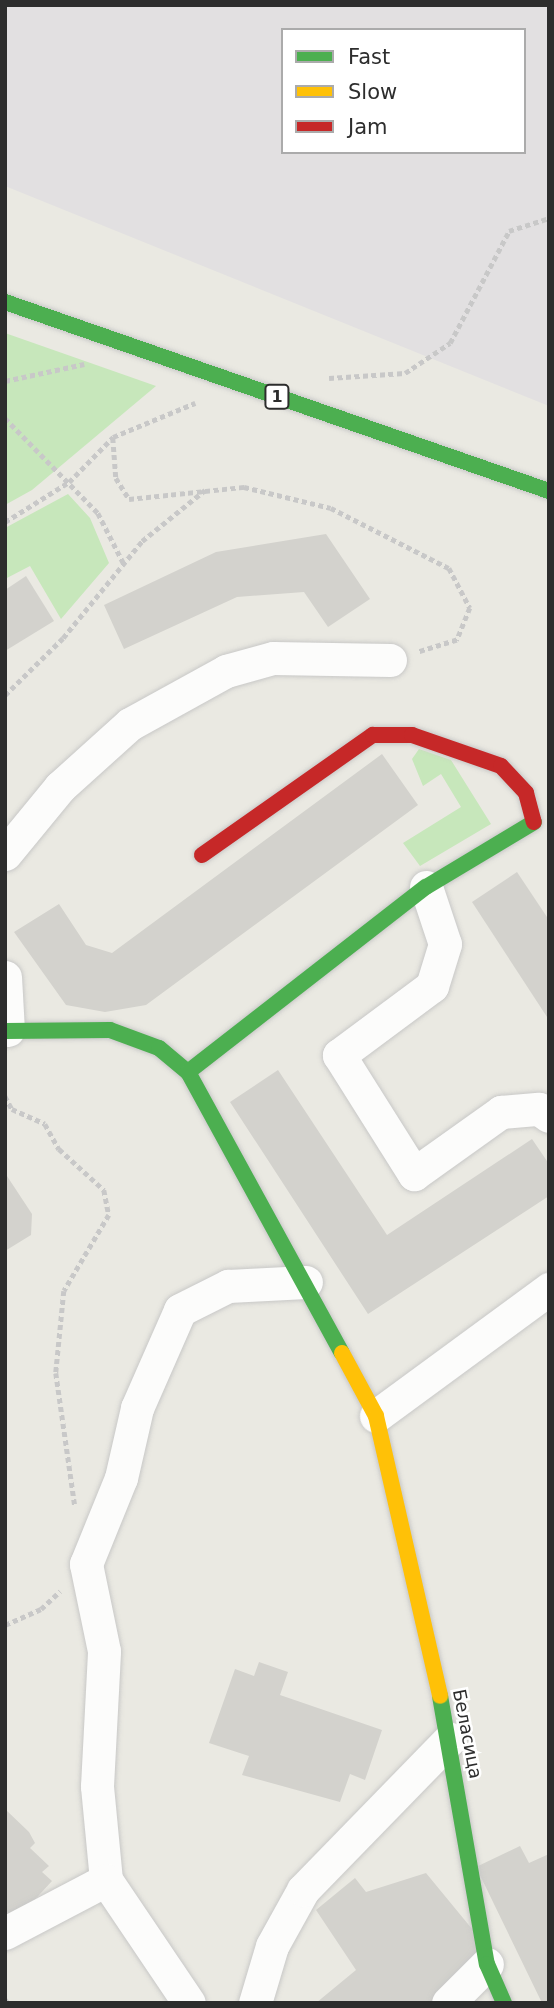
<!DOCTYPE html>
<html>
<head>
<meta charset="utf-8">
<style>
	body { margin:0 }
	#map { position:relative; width:554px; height:2008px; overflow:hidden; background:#eae9e2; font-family:"DejaVu Sans",sans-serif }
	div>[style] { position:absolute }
	.industrial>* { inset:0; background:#e2e0e1 }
	.green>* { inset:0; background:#c7e7bb }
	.building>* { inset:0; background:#d3d2cd }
	.path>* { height:4.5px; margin-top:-2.25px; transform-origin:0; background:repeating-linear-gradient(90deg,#c8c8c8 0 5px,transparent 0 8.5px) }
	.roads { filter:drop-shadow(0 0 2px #c8c8c7) drop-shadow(0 0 2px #c8c8c7) }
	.street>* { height:33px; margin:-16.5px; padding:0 16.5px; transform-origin:16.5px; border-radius:16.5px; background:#fcfcfb }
	.fast>* { height:16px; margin:-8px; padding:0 8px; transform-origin:8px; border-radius:8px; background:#4caf50 }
	.slow>* { height:16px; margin:-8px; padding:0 8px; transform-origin:8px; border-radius:8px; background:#ffc107 }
	.jam>* { height:16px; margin:-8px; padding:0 8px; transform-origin:8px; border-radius:8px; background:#c62828 }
	span { translate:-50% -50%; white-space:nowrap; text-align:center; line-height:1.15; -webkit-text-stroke:5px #fff; paint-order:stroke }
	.shield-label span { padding:2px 5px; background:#fff; border:2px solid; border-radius:5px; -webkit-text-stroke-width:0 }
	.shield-label { font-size:16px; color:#2d2d2d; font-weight:700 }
	.street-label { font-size:18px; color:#2d2d2d }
	.frame { position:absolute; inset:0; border:7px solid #2d2d2d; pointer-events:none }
	.legend { position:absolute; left:281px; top:28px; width:245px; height:126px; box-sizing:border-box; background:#fff; border:2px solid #ababab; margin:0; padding:9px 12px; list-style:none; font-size:21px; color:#2d2d2d }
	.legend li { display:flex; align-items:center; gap:14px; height:35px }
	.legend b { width:35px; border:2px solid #ababab }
</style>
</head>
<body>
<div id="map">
	<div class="industrial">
		<i style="clip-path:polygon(evenodd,5px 5px,549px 5px,549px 406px,5px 186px,5px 5px,283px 30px,524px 30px,524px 152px,283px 152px,283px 30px)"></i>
	</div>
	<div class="green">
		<i style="clip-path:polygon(5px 333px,156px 386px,32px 490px,5px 505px)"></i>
		<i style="clip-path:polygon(68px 494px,90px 518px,109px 563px,61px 619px,30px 566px,5px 579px,5px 528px)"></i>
		<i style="clip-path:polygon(419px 749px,451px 760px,491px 824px,420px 866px,403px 843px,461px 807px,441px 774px,423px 786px,412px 759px)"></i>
	</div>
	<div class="building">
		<i style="clip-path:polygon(326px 534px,370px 599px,328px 627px,304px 592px,237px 597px,124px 649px,104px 605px,216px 552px)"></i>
		<i style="clip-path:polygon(26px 576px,54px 621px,5px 651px,5px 590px)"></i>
		<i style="clip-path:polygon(382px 754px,418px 805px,146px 1005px,105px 1012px,66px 1005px,14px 932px,59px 904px,86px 945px,112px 953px)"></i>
		<i style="clip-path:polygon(517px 872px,549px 920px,549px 1020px,472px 902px)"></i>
		<i style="clip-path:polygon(278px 1070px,387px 1235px,532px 1139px,549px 1164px,549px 1196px,368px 1314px,230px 1102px)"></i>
		<i style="clip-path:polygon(5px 1173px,32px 1214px,31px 1235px,5px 1251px)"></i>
		<i style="clip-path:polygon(259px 1662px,288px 1672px,280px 1695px,382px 1730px,365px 1780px,350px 1774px,340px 1802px,242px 1775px,249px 1756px,209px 1743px,235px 1669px,254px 1676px)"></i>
		<i style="clip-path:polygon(5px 1809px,29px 1832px,35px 1843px,30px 1848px,49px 1866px,42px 1872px,52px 1881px,16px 1920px,5px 1910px)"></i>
		<i style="clip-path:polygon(520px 1846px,529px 1863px,549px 1854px,549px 2003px,542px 2003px,476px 1867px)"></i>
		<i style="clip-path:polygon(426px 1873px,477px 1935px,483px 1953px,440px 2003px,316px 2003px,356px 1970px,316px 1910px,355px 1878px,366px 1892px)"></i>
	</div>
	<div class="path">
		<i style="left:329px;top:378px;width:76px;rotate:-3.8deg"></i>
		<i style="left:405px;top:373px;width:54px;rotate:-33.7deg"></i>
		<i style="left:450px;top:343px;width:127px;rotate:-62.2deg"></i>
		<i style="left:509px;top:231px;width:42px;rotate:-18deg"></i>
		<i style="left:5px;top:381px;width:81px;rotate:-12.1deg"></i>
		<i style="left:5px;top:418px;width:133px;rotate:45.6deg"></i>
		<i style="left:98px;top:513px;width:57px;rotate:63deg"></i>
		<i style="left:113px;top:438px;width:40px;rotate:85.7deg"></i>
		<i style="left:116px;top:478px;width:25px;rotate:58deg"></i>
		<i style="left:129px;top:499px;width:116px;rotate:-6deg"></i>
		<i style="left:244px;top:487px;width:89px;rotate:13.6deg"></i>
		<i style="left:331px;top:508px;width:132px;rotate:27deg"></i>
		<i style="left:449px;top:568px;width:45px;rotate:62.3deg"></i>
		<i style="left:470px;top:608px;width:35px;rotate:112deg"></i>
		<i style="left:457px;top:640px;width:41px;rotate:162.9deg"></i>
		<i style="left:5px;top:522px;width:75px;rotate:-32deg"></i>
		<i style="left:69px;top:482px;width:63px;rotate:-45.6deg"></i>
		<i style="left:113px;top:437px;width:89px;rotate:-22.5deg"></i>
		<i style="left:5px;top:695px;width:81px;rotate:-44.5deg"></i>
		<i style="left:63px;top:638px;width:125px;rotate:-50.8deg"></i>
		<i style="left:142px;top:541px;width:81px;rotate:-39deg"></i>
		<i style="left:5px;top:1096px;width:15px;rotate:62deg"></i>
		<i style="left:12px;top:1109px;width:36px;rotate:24deg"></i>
		<i style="left:45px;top:1124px;width:29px;rotate:61deg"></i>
		<i style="left:59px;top:1149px;width:61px;rotate:42.3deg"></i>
		<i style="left:104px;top:1190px;width:25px;rotate:79deg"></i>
		<i style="left:109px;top:1215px;width:88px;rotate:120.6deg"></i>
		<i style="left:64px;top:1291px;width:82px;rotate:95.6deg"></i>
		<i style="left:56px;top:1373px;width:134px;rotate:81.9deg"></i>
		<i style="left:5px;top:1625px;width:39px;rotate:-24deg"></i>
		<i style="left:41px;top:1609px;width:26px;rotate:-43deg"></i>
		<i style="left:5px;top:1999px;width:5px;rotate:53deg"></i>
	</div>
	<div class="roads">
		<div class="street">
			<i style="left:5px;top:854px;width:87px;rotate:-50.6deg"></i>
			<i style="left:60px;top:787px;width:94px;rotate:-42deg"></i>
			<i style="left:130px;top:724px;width:110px;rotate:-28.9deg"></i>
			<i style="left:226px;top:671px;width:49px;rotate:-15.5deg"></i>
			<i style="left:273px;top:658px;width:117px;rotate:1deg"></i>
			<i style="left:426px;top:887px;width:60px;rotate:71.6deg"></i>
			<i style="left:445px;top:944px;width:44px;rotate:107.2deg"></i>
			<i style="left:432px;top:986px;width:116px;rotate:143.4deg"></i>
			<i style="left:339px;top:1055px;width:141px;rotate:57.8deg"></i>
			<i style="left:414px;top:1174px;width:107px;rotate:-35.5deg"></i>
			<i style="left:501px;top:1112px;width:38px;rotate:-5deg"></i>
			<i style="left:539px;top:1109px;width:12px;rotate:35deg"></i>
			<i style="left:5px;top:977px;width:53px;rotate:86.8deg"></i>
			<i style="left:376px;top:1416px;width:215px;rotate:-36.3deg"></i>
			<i style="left:106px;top:1880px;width:94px;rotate:-95.5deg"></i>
			<i style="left:97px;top:1786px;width:135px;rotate:-87deg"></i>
			<i style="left:104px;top:1651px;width:89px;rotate:-101.7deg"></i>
			<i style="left:86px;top:1564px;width:93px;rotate:-67.9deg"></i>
			<i style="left:121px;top:1478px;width:72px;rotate:-77.1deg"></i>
			<i style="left:137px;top:1408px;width:107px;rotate:-66.3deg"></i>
			<i style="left:180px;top:1310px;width:54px;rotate:-26.6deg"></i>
			<i style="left:228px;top:1286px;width:78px;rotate:-2.9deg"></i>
			<i style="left:5px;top:1933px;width:114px;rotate:-27.7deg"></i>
			<i style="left:106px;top:1880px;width:148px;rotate:56deg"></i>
			<i style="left:255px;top:2003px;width:59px;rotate:-73.4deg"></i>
			<i style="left:272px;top:1946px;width:64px;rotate:-61deg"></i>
			<i style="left:303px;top:1890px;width:211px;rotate:-45.8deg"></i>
			<i style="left:448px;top:2003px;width:55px;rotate:-45deg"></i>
		</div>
		<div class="fast">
			<i style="left:5px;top:302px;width:576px;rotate:19.16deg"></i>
			<i style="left:5px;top:1031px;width:105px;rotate:-0.5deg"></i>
			<i style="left:110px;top:1030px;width:52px;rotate:20.2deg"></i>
			<i style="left:159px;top:1048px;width:38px;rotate:40deg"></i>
			<i style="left:188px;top:1072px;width:320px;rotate:61.3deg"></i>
			<i style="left:188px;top:1072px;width:301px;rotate:-37.9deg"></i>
			<i style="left:426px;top:887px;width:126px;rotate:-31deg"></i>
			<i style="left:440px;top:1696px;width:272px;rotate:80.1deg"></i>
			<i style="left:487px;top:1964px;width:43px;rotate:66.4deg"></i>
		</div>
		<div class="slow">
			<i style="left:342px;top:1353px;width:72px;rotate:61.6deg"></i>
			<i style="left:376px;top:1416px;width:287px;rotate:77.1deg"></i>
		</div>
		<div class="jam">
			<i style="left:202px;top:855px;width:209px;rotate:-35.1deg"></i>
			<i style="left:373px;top:735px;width:39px"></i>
			<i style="left:412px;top:735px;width:94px;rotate:19.2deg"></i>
			<i style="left:501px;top:766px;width:37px;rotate:47deg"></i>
			<i style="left:526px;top:793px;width:30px;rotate:75deg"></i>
		</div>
	</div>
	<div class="shield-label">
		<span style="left:277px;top:397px">1</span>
	</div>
	<div class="street-label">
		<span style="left:467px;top:1734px;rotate:79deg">Беласица</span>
	</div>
	<div class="frame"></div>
	<ul class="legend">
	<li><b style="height:9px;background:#4caf50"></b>Fast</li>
	<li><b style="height:9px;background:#ffc107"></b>Slow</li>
	<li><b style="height:9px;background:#c62828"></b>Jam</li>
	</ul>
</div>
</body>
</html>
